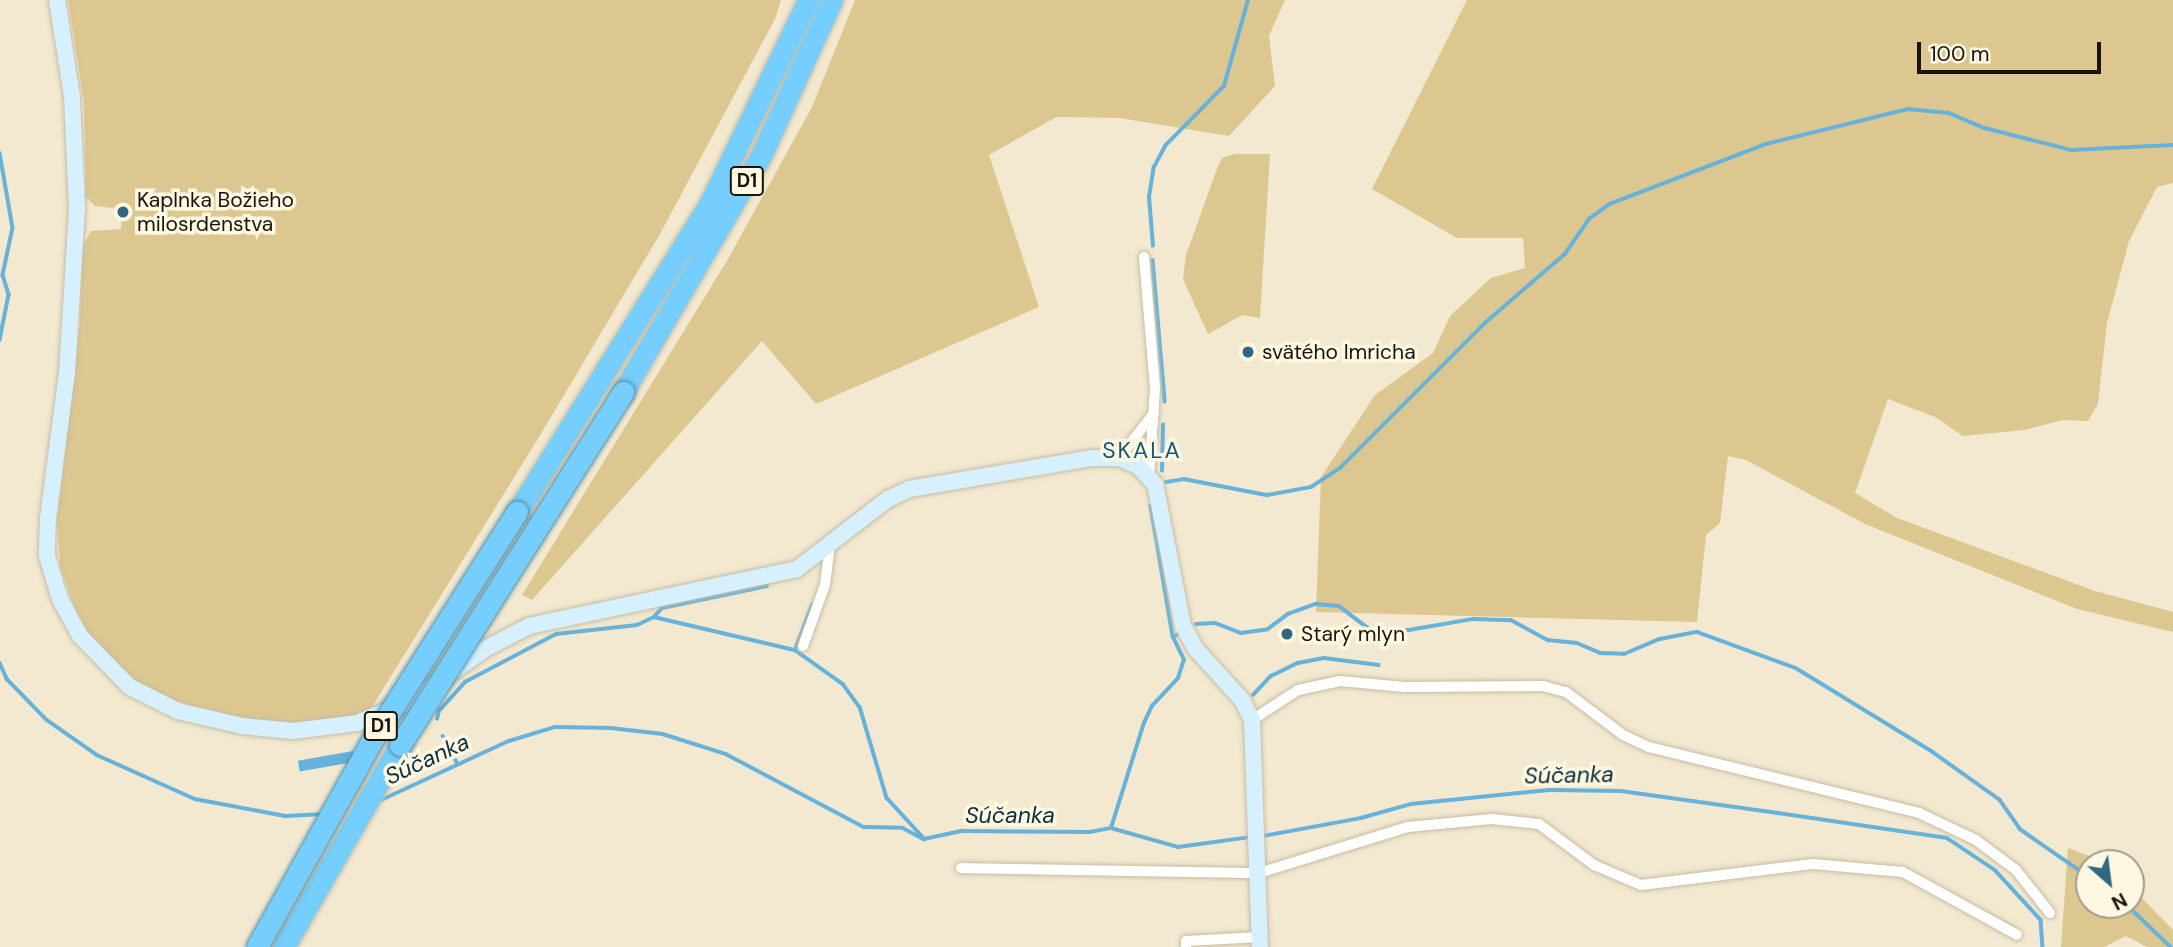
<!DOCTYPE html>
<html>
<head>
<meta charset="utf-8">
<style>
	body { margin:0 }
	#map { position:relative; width:2173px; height:947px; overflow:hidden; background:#f3e9d0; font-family:"DM Sans",sans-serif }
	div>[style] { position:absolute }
	.green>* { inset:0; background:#dcc790 }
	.water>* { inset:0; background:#66b2da; transform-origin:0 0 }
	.stream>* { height:3.5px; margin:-1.75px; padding:0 1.75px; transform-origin:1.75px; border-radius:1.75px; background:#66b2da }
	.roads { filter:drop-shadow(0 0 2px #c6bda5) drop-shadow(0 0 2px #c6bda5) }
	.minor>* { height:10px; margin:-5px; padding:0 5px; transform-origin:5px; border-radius:5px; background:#fff }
	.secondary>* { height:16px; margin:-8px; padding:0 8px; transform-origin:8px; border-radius:8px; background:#d6f0fe }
	.motorway>* { height:21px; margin:-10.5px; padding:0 10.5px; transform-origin:10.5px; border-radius:10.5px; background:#75cefd }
	.bridges { filter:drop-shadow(0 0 2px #548da8) drop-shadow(0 0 2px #548da8) }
	.motorway-bridge>* { height:21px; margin:-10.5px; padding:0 10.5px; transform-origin:10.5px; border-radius:10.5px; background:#75cefd }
	.dots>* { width:19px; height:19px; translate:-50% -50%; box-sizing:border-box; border:4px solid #fef7e2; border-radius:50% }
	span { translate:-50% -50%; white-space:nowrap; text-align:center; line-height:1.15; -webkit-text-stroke:7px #fef7e2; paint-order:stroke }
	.shield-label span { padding:2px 5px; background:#fef7e2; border:2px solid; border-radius:5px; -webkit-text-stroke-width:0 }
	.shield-label { font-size:19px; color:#18140b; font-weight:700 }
	.poi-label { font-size:21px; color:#18140b }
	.left { translate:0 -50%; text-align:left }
	.neighbourhood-label { font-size:23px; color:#155775; letter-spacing:2px }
	.water-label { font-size:23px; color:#0b2e3f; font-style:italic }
	.north { position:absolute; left:2075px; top:849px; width:70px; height:70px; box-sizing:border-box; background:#fef7e2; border:2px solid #a29c8c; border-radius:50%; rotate:152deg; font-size:19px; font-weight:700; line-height:28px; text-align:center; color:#18140b }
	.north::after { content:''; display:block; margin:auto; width:24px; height:32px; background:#316782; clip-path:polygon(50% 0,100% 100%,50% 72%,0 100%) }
	.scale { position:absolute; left:1917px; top:42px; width:184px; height:32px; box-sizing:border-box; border:4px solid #18140b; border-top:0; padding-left:9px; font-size:21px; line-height:24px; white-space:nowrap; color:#18140b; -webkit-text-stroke:5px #fef7e2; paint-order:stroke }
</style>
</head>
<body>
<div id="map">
	<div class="green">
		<i style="clip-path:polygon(68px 0,781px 0,775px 19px,660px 234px,539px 437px,372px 707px,353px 720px,277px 724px,207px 711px,155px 694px,124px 674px,98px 648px,76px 612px,60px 566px,57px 521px,80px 324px,82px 247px,91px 231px,121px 229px,122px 209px,95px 206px,86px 197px,84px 102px)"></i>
		<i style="clip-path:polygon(855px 0,1285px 0,1269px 36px,1275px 86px,1229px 136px,1120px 118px,1056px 117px,989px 155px,1039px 307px,816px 404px,762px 341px,532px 600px,522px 595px,728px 259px,812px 107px)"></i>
		<i style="clip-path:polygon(1467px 0,2173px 0,2173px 183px,2157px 187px,2129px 241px,2107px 323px,2098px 404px,2088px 421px,2063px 420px,2024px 430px,1963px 436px,1935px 417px,1888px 399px,1855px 493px,1897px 518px,2095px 591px,2173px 612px,2173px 632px,2077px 609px,1865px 524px,1746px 460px,1728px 456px,1720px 523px,1706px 535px,1697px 622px,1316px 612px,1321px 477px,1375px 395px,1433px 353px,1450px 316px,1491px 278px,1525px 268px,1523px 238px,1457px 238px,1372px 189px)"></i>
		<i style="clip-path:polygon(1234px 154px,1270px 154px,1260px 318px,1242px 315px,1208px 334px,1183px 279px,1186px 255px,1218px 166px,1222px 158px)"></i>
		<i style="clip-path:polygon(2068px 848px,2107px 863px,2089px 863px,2089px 905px,2131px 905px,2131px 887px,2173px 930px,2173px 947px,2147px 947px,2126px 936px,2104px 947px,2061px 947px)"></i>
	</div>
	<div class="water">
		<i style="left:353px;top:751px;width:11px;height:56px;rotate:80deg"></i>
	</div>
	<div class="stream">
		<i style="left:0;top:153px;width:76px;rotate:80.2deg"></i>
		<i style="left:13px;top:228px;width:48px;rotate:102deg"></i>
		<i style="left:3px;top:275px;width:21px;rotate:73deg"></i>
		<i style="left:9px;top:295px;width:46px;rotate:101.3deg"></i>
		<i style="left:1153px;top:246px;width:49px;rotate:-94.7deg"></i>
		<i style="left:1149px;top:197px;width:30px;rotate:-81deg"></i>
		<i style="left:1154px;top:167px;width:24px;rotate:-62deg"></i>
		<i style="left:1165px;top:146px;width:84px;rotate:-45.5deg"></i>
		<i style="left:1224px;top:86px;width:89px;rotate:-74.4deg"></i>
		<i style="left:1153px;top:260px;width:142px;rotate:85.1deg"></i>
		<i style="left:1162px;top:471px;width:46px;rotate:-88.8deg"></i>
		<i style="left:1166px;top:482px;width:18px;rotate:-9deg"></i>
		<i style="left:1184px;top:479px;width:85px;rotate:10.9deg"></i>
		<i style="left:1267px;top:495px;width:45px;rotate:-10.3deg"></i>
		<i style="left:1311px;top:487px;width:35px;rotate:-33deg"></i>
		<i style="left:1340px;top:468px;width:206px;rotate:-45deg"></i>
		<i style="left:1486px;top:322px;width:104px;rotate:-40.7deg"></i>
		<i style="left:1565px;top:254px;width:42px;rotate:-55.6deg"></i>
		<i style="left:1589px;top:219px;width:26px;rotate:-36deg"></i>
		<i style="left:1610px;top:204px;width:167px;rotate:-21deg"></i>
		<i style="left:1766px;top:144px;width:146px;rotate:-13.8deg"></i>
		<i style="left:1908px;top:109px;width:41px;rotate:5.6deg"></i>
		<i style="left:1949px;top:113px;width:39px;rotate:23deg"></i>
		<i style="left:1985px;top:128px;width:89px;rotate:14.3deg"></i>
		<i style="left:2071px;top:150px;width:102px;rotate:-2.8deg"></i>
		<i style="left:1151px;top:506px;width:132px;rotate:80.4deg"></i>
		<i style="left:654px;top:617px;width:12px;rotate:-48deg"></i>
		<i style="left:662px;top:608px;width:107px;rotate:-11.8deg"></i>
		<i style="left:1196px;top:624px;width:19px;rotate:-3deg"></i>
		<i style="left:1215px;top:623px;width:28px;rotate:21deg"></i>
		<i style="left:1241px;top:633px;width:27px;rotate:-8deg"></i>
		<i style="left:1268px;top:629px;width:25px;rotate:-37deg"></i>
		<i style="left:1288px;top:614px;width:30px;rotate:-20deg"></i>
		<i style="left:1316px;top:604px;width:23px;rotate:5deg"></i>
		<i style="left:1339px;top:606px;width:40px;rotate:37deg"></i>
		<i style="left:1371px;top:630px;width:38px"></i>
		<i style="left:1409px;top:630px;width:65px;rotate:-9.8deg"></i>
		<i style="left:1473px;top:619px;width:38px;rotate:2deg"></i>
		<i style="left:1511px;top:620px;width:42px;rotate:28.4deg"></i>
		<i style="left:1548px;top:640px;width:29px;rotate:6deg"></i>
		<i style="left:1577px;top:643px;width:25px;rotate:23deg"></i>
		<i style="left:1600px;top:653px;width:24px;rotate:2deg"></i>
		<i style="left:1624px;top:654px;width:39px;rotate:-23deg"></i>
		<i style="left:1660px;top:639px;width:38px;rotate:-11deg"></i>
		<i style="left:1697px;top:632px;width:105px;rotate:20deg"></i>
		<i style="left:1796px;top:668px;width:157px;rotate:31.5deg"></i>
		<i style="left:1930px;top:750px;width:86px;rotate:35.5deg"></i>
		<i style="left:2000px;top:800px;width:35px;rotate:55deg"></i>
		<i style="left:2020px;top:829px;width:84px;rotate:34.8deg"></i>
		<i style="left:795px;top:650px;width:48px;rotate:-69.3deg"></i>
		<i style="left:0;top:663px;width:17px;rotate:66deg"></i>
		<i style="left:7px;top:679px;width:57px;rotate:45.7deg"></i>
		<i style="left:47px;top:720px;width:61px;rotate:35deg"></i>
		<i style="left:97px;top:755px;width:107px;rotate:24.2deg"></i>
		<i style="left:195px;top:799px;width:93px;rotate:10.6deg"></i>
		<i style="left:286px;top:816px;width:34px;rotate:-3deg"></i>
		<i style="left:1253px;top:695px;width:26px;rotate:-47deg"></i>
		<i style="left:1271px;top:676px;width:30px;rotate:-26deg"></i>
		<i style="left:1298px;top:663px;width:26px;rotate:-11deg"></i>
		<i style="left:1324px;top:658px;width:55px;rotate:7.3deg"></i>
		<i style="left:437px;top:719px;width:8px;rotate:-76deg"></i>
		<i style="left:439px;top:711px;width:39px;rotate:-48deg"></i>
		<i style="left:465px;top:682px;width:103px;rotate:-27.8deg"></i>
		<i style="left:556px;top:634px;width:81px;rotate:-6.3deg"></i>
		<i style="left:637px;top:625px;width:19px;rotate:-25deg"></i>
		<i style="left:654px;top:617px;width:145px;rotate:13.2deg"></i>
		<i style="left:795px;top:650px;width:59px;rotate:35.3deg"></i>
		<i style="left:843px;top:684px;width:29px;rotate:54deg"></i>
		<i style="left:860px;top:707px;width:95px;rotate:73.5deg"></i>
		<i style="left:887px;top:798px;width:53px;rotate:47.3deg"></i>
		<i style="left:443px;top:736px;width:30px;rotate:62deg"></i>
		<i style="left:379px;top:801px;width:143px;rotate:-24.8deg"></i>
		<i style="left:509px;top:741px;width:48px;rotate:-16.9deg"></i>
		<i style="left:555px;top:727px;width:56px;rotate:1deg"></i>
		<i style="left:611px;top:728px;width:52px;rotate:6.6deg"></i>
		<i style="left:663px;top:734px;width:66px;rotate:17.6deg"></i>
		<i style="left:726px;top:754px;width:156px;rotate:27.9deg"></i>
		<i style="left:864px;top:827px;width:39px;rotate:1deg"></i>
		<i style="left:903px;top:828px;width:24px;rotate:28deg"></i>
		<i style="left:924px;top:839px;width:39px;rotate:-12deg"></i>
		<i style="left:962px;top:831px;width:128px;rotate:0.4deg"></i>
		<i style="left:1090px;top:832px;width:21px;rotate:-11deg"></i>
		<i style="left:1111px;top:828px;width:70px;rotate:15.8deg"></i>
		<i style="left:1178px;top:847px;width:74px;rotate:-7.8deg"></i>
		<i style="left:1111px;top:828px;width:110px;rotate:-72.6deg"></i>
		<i style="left:1144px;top:723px;width:19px;rotate:-65deg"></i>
		<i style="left:1152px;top:706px;width:38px;rotate:-47deg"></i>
		<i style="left:1178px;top:678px;width:19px;rotate:-72deg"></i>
		<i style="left:1184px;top:660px;width:25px;rotate:-116deg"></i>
		<i style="left:1173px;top:637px;width:8px;rotate:-30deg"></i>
		<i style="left:1263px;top:836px;width:100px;rotate:-10.4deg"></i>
		<i style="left:1361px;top:818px;width:52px;rotate:-15.6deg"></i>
		<i style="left:1411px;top:804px;width:139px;rotate:-5.8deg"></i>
		<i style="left:1549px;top:790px;width:72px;rotate:0.8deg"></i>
		<i style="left:1621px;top:791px;width:151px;rotate:8deg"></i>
		<i style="left:1771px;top:812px;width:178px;rotate:8.4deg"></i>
		<i style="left:1947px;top:838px;width:58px;rotate:33.7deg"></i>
		<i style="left:1995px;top:870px;width:68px;rotate:47.4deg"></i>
		<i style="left:2041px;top:920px;width:27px;rotate:86deg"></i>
		<i style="left:2127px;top:905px;width:61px;rotate:43.7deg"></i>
	</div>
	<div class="roads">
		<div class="minor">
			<i style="left:1144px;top:257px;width:132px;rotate:85.2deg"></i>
			<i style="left:1155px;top:389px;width:87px;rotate:93.9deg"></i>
			<i style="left:1119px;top:458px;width:57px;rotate:-52.1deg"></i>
			<i style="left:803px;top:646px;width:65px;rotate:-70.2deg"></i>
			<i style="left:825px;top:585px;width:39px;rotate:-83deg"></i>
			<i style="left:1252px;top:720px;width:55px;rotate:-33.1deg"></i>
			<i style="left:1298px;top:690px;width:43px;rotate:-12.1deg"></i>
			<i style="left:1340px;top:681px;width:65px;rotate:5.3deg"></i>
			<i style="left:1405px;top:687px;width:138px;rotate:-0.4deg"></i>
			<i style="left:1543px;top:686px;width:24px;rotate:15deg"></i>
			<i style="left:1566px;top:692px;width:71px;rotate:37deg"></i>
			<i style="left:1623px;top:735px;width:29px;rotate:25deg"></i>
			<i style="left:1649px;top:747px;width:278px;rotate:13.7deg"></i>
			<i style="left:1919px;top:813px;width:63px;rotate:25.3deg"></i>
			<i style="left:1976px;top:840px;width:50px;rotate:36.9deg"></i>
			<i style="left:2016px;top:870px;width:55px;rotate:51.7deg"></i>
			<i style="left:961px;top:868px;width:298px;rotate:1deg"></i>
			<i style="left:1259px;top:873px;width:156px;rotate:-17.2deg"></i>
			<i style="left:1408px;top:827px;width:84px;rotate:-5.4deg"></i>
			<i style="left:1492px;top:819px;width:47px;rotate:6.1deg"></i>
			<i style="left:1539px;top:824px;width:69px;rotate:36.7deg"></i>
			<i style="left:1594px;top:865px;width:51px;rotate:23.1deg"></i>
			<i style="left:1641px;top:885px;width:173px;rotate:-7deg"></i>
			<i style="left:1813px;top:864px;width:90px;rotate:5.1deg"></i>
			<i style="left:1903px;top:872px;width:130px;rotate:28.9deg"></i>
			<i style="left:1186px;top:947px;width:6px;rotate:-90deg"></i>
			<i style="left:1186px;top:941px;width:74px;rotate:-3.1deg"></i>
		</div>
		<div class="secondary">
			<i style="left:57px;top:0;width:98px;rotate:81.2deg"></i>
			<i style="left:72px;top:97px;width:112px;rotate:87.4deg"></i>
			<i style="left:77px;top:209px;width:163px;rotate:93.5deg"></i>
			<i style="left:67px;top:372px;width:147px;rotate:97.4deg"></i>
			<i style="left:48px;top:518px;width:38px;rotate:92deg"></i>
			<i style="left:47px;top:556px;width:45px;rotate:73.2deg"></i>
			<i style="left:60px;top:599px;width:42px;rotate:61.6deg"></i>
			<i style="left:80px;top:636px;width:71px;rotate:45.6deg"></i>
			<i style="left:130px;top:687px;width:54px;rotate:26.6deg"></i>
			<i style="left:178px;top:711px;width:66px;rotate:13.2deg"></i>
			<i style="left:242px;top:726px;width:51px;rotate:5.6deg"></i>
			<i style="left:293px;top:731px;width:64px;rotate:-7.1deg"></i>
			<i style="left:357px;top:723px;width:61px;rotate:-22.3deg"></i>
			<i style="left:413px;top:700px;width:88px;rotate:-35.3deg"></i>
			<i style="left:485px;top:649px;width:50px;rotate:-27.6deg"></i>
			<i style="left:529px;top:626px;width:274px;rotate:-12deg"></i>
			<i style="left:797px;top:569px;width:115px;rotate:-37.6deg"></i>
			<i style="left:888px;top:499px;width:23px;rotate:-25deg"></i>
			<i style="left:909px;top:489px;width:186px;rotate:-9.6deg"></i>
			<i style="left:1092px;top:458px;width:27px"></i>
			<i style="left:1119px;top:458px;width:21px;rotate:23deg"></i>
			<i style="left:1138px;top:466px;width:25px;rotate:47deg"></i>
			<i style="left:1155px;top:484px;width:145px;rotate:78.8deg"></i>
			<i style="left:1183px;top:626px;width:25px;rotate:61deg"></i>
			<i style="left:1195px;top:648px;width:70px;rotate:47.9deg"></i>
			<i style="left:1242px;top:700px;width:22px;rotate:63deg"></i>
			<i style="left:1252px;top:720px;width:227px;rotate:88deg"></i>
		</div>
		<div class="motorway">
			<i style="left:623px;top:392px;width:271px;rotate:-59.7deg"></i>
			<i style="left:760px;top:158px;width:174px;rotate:-65.5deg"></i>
			<i style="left:517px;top:512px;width:367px;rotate:-58deg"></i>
			<i style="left:711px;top:201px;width:223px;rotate:-64.2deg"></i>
			<i style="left:284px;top:947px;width:233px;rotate:-60.1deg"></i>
		</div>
	</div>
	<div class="bridges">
		<div class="motorway-bridge">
			<i style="left:400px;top:745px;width:418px;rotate:-57.7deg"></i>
			<i style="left:257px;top:947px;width:240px;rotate:-60.9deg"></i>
			<i style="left:374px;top:737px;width:267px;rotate:-57.6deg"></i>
		</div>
	</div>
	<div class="dots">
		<i style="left:123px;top:212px;background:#316782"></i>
		<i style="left:1248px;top:352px;background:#316782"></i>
		<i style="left:1287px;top:634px;background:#316782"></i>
	</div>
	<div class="shield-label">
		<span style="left:747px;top:181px">D1</span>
		<span style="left:381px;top:726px">D1</span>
	</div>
	<div class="poi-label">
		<span class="left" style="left:137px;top:212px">Kaplnka Božieho<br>milosrdenstva</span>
		<span class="left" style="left:1262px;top:352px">svätého Imricha</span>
		<span class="left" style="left:1301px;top:634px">Starý mlyn</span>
	</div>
	<div class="neighbourhood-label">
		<span style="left:1142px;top:450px">SKALA</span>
	</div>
	<div class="water-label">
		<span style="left:427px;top:759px;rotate:-25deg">Súčanka</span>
		<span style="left:1569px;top:775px;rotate:-1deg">Súčanka</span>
		<span style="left:1010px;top:815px">Súčanka</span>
	</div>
	<div class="north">N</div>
	<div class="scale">100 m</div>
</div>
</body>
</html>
